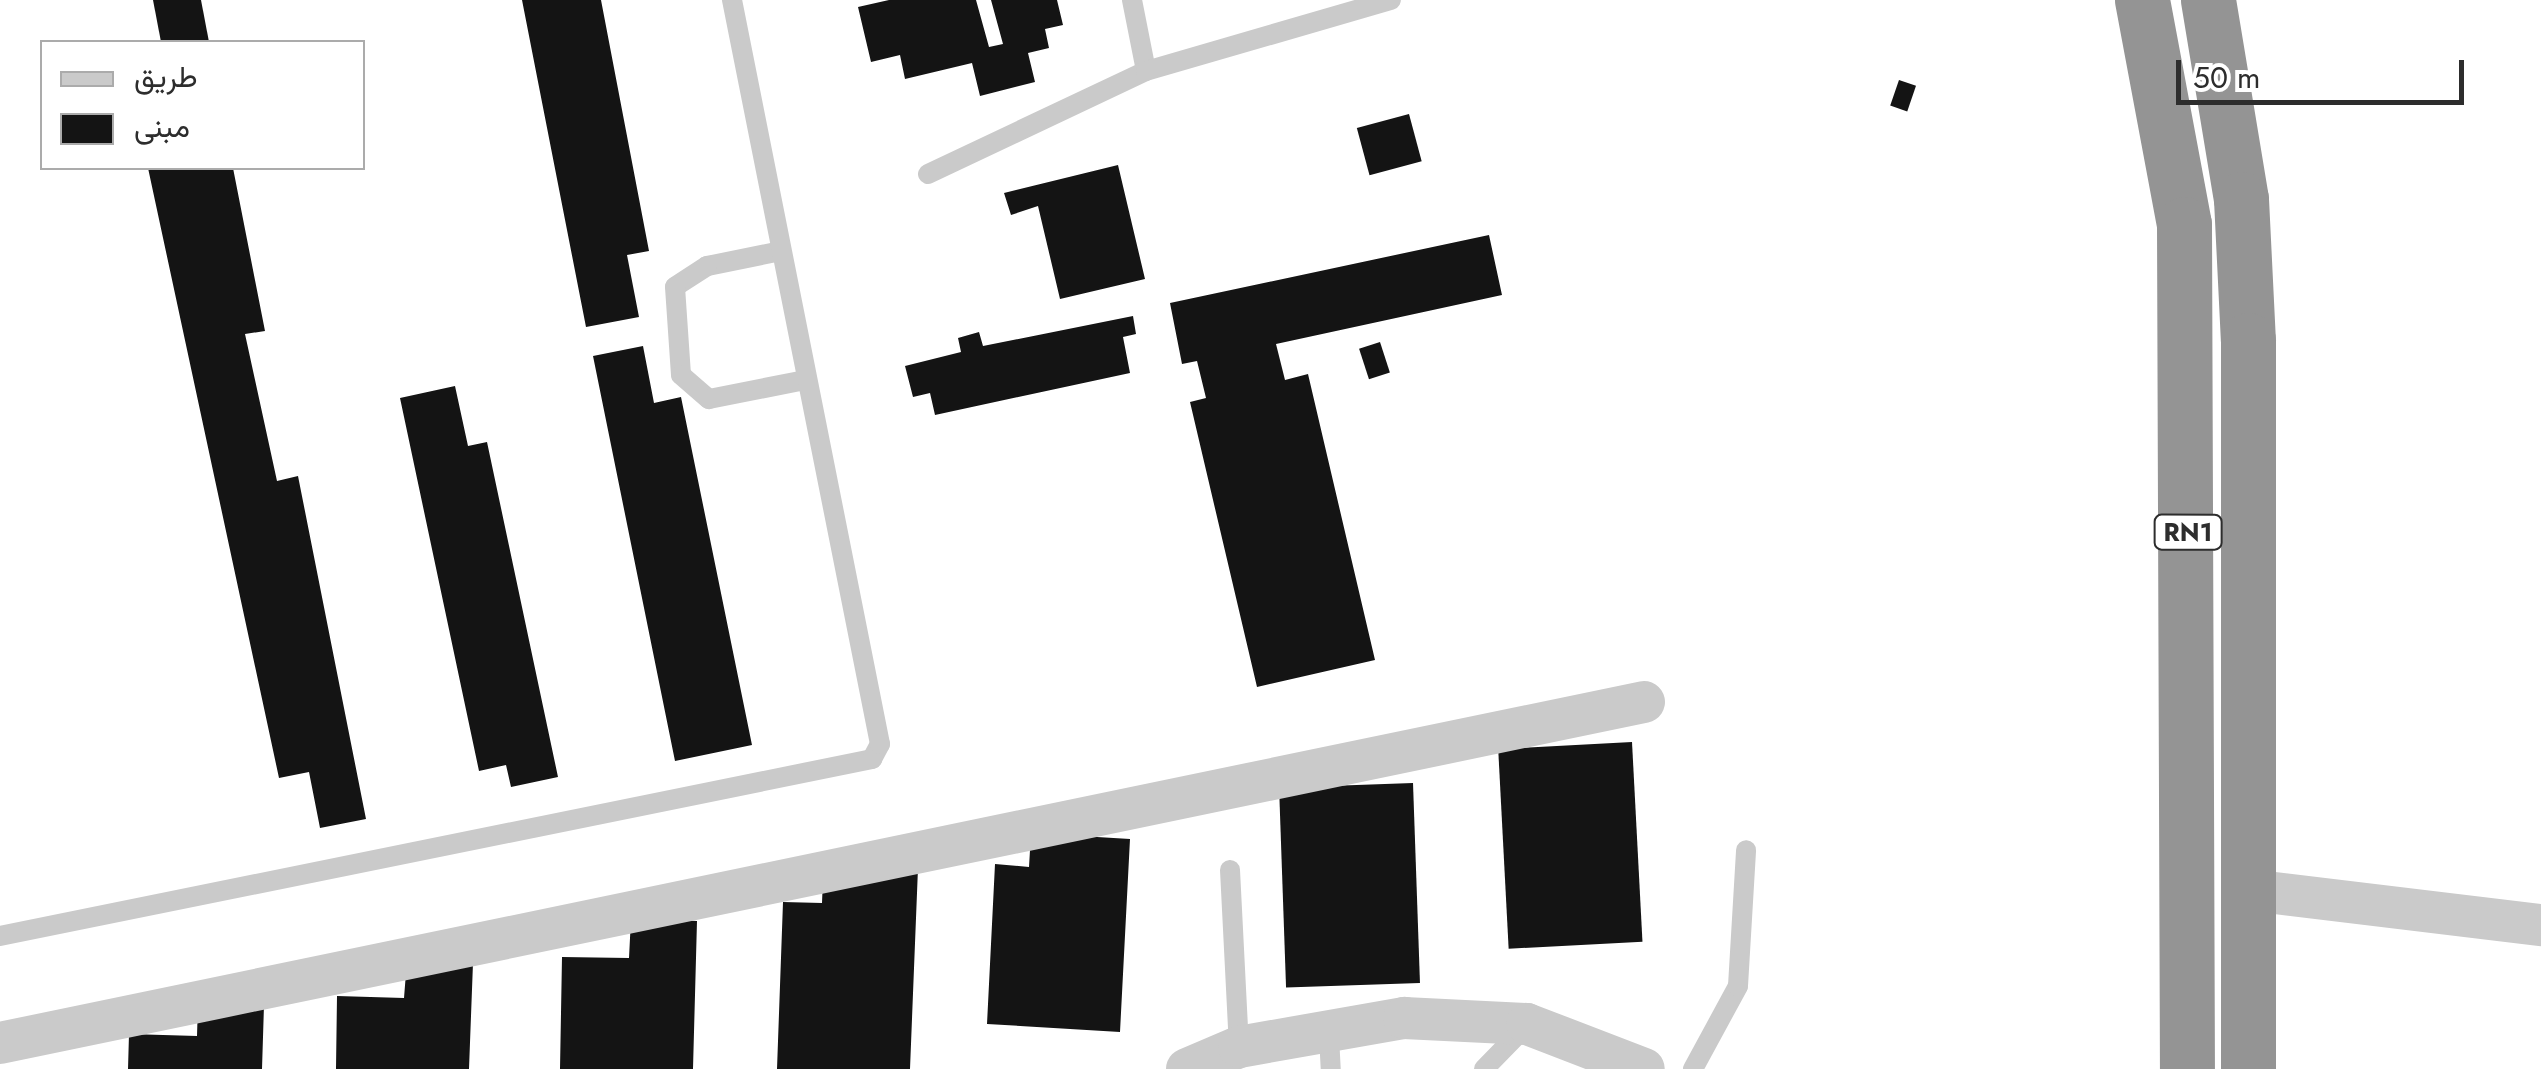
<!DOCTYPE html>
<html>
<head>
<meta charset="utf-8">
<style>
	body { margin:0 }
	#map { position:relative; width:2541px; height:1069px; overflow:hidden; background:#fff; font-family:Jost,Vazirmatn,sans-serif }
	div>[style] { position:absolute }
	.building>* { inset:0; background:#141414; transform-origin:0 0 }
	.lane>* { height:20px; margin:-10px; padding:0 10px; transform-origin:10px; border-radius:10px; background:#cacaca }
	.street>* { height:42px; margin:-21px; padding:0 21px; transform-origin:21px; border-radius:21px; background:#cacaca }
	.highway>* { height:55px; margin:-27.5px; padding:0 27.5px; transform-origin:27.5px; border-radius:27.5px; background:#949494 }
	span { translate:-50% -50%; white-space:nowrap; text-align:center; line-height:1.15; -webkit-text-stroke:10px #fff; paint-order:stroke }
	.shield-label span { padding:2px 8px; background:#fff; border:2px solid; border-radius:8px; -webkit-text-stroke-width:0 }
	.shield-label { font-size:25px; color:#2d2d2d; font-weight:700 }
	.legend { position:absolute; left:40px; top:40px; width:325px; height:130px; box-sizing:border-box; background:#fff; border:2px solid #ababab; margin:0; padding:12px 18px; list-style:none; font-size:30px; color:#2d2d2d }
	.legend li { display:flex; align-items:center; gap:20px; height:50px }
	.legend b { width:50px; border:2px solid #ababab }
	.scale { position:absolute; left:2176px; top:60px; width:288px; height:45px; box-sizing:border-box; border:5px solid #2d2d2d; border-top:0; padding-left:12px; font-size:30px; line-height:35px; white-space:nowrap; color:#2d2d2d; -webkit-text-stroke:8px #fff; paint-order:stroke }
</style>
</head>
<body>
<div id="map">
	<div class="building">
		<i style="clip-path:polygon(153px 0,201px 0,209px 42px,161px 42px)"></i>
		<i style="clip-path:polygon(522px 0,601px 0,649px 251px,627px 255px,639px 317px,586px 327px)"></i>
		<i style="clip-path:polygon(889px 0,976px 0,989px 47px,1003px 44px,991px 0,1057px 0,1063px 25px,1045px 29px,1049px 48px,1028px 53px,1035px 82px,980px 96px,972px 63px,905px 79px,900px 55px,871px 62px,858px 7px)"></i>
		<i style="left:1899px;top:80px;width:18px;height:27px;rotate:19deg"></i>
		<i style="left:1409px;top:114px;width:49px;height:54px;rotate:75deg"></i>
		<i style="clip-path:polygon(1118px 165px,1145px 279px,1060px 299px,1038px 206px,1011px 215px,1004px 193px)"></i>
		<i style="clip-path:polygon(148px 168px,233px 168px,265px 331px,245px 334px,277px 481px,298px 476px,366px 819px,320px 828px,309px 772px,279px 778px)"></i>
		<i style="clip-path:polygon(1489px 235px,1502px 295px,1276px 344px,1285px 380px,1308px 374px,1375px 660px,1257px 687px,1190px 402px,1206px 398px,1197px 361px,1182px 364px,1170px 303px)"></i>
		<i style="clip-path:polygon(1133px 316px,1136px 334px,1123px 337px,1130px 373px,935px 415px,930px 393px,913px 397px,905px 366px,961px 352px,958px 338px,979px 332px,983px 346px)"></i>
		<i style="left:1380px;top:342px;width:32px;height:22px;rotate:72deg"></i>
		<i style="clip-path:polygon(643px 346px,654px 403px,681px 397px,752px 745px,675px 761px,593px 356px)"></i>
		<i style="clip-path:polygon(455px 386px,468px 446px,487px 442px,558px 777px,511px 787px,506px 765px,479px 771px,400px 398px)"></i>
		<i style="left:1632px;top:742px;width:200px;height:134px;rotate:87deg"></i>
		<i style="left:1413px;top:783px;width:200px;height:134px;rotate:88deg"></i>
		<i style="clip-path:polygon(1031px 833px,1130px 839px,1120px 1032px,987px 1024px,995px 864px,1029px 867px)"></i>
		<i style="clip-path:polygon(918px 868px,910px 1069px,777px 1069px,783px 902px,822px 903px,823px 877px)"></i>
		<i style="clip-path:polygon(631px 918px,697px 921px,693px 1069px,560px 1069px,562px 957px,629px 958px)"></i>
		<i style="clip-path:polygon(407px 960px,473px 963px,469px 1069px,336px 1069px,337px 996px,404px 998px)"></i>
		<i style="clip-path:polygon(198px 1002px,264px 1005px,262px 1069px,128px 1069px,129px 1034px,197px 1036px)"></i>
	</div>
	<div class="lane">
		<i style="left:1132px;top:0;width:72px;rotate:78.8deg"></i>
		<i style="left:928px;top:174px;width:241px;rotate:-25.3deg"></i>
		<i style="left:1146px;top:71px;width:255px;rotate:-16.2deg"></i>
		<i style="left:781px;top:251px;width:76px;rotate:168.5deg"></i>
		<i style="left:707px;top:266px;width:38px;rotate:147deg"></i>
		<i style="left:675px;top:287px;width:88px;rotate:86.1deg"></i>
		<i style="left:681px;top:375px;width:37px;rotate:41deg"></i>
		<i style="left:709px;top:399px;width:98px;rotate:-11.2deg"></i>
		<i style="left:1230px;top:870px;width:177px;rotate:87.1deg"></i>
		<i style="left:0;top:936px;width:890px;rotate:-11.47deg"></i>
		<i style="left:872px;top:759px;width:17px;rotate:-62deg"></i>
		<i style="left:880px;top:744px;width:759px;rotate:-101.25deg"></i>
		<i style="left:1329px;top:1036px;width:33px;rotate:87deg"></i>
		<i style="left:1484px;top:1069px;width:60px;rotate:-45.7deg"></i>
		<i style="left:1693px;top:1069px;width:94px;rotate:-61.5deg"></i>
		<i style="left:1738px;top:986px;width:136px;rotate:-86.6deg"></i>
	</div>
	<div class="street">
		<i style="left:2250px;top:890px;width:293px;rotate:6.9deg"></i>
		<i style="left:0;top:1043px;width:1679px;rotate:-11.72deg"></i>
		<i style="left:1187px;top:1069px;width:56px;rotate:-22.9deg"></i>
		<i style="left:1239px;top:1047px;width:168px;rotate:-10deg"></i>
		<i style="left:1404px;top:1018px;width:123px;rotate:2.8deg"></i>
		<i style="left:1527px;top:1024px;width:125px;rotate:21deg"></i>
	</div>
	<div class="highway">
		<i style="left:2142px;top:0;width:228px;rotate:79.4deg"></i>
		<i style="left:2184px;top:224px;width:845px;rotate:89.8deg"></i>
		<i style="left:2208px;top:0;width:202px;rotate:80.6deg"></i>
		<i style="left:2241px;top:199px;width:141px;rotate:87.2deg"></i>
		<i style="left:2248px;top:340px;width:729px;rotate:90deg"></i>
	</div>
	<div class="shield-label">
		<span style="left:2188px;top:532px">RN1</span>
	</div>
	<ul class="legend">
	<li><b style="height:12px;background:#cacaca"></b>طريق</li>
	<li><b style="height:28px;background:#141414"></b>مبنى</li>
	</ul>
	<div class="scale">50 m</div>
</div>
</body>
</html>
